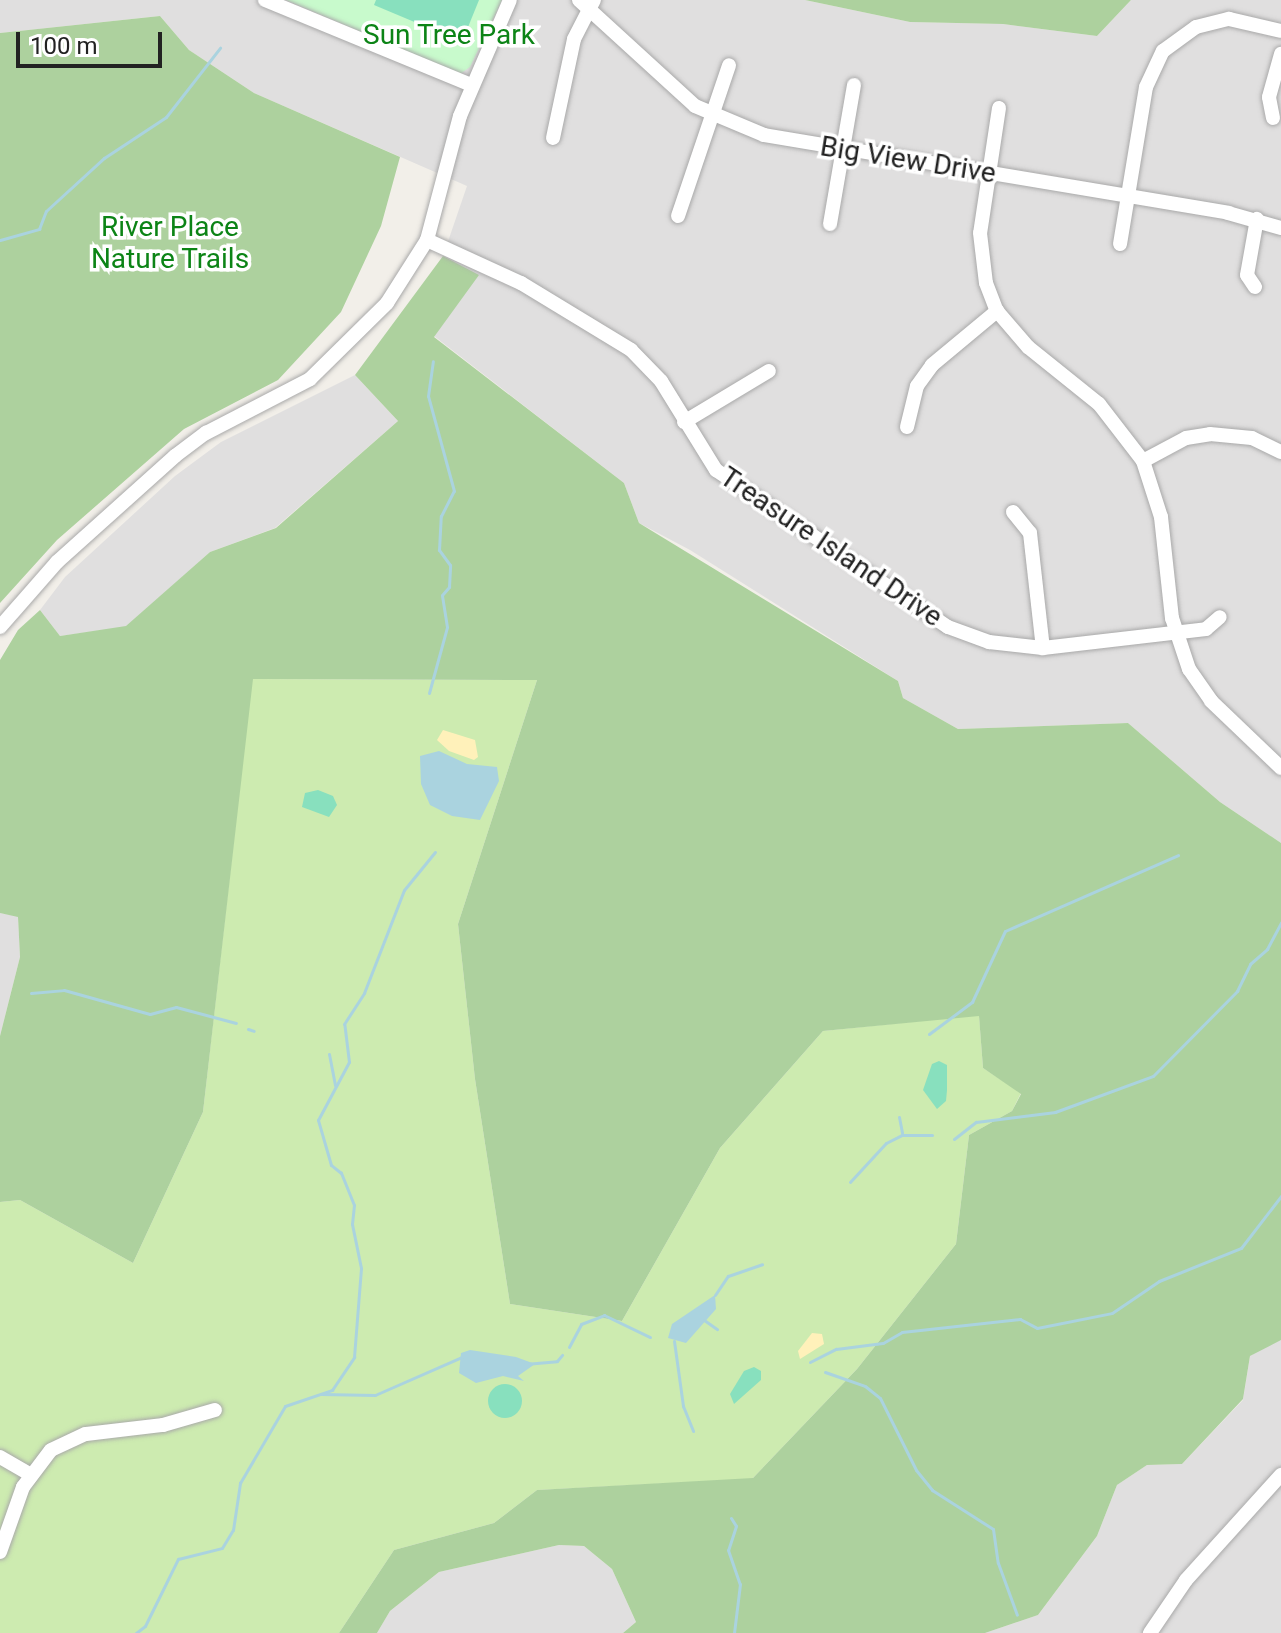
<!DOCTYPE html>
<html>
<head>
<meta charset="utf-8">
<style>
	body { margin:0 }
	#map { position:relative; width:1281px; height:1633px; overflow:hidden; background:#f2efe9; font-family:Roboto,sans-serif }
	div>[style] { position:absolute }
	.residential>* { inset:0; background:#e0dfdf }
	.grass>* { inset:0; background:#cdebb0 }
	.forest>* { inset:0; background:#add19e }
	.sand>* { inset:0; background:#fff1ba }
	.park>* { inset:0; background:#c8facc }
	.pitch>* { inset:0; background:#88e0be }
	.round { border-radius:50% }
	.water>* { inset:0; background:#aad3df }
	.stream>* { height:3px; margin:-1.5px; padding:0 1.5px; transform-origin:1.5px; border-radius:1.5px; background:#aad3df }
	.roads { filter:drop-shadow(0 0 2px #a9a9a9) drop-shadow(0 0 2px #a9a9a9) }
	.minor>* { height:14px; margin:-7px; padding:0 7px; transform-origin:7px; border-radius:7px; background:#fff }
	span { translate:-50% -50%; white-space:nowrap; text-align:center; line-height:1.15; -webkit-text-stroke:7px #fff; paint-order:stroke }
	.park-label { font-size:28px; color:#0c8416 }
	.street-label { font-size:28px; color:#222 }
	.scale { position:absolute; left:16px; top:32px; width:146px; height:36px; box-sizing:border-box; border:4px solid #222; border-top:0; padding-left:10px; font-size:24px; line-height:28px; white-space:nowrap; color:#222; -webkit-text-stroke:6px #fff; paint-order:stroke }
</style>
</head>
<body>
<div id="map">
	<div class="residential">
		<i style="clip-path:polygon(0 0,805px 0,910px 22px,1003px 24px,1097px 36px,1131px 0,1281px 0,1281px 843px,1220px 802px,1128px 723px,958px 729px,903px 698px,898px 681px,690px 550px,639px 523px,624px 483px,434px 336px,478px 275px,443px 256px,467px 186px,254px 93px,189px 50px,160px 16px,0 33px)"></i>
		<i style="clip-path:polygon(355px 375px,398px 421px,275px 528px,210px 552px,126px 627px,60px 636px,40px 610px,65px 577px,175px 476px,221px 442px)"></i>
		<i style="clip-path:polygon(0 913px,18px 916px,20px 957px,0 1036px)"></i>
		<i style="clip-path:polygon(1275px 1340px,1281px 1340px,1281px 1633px,985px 1633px,1038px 1615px,1097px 1536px,1117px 1485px,1147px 1465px,1182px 1464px,1243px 1400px,1250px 1356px)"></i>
		<i style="clip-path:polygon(559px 1545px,584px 1546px,612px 1569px,636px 1622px,623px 1633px,377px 1633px,390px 1611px,439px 1572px)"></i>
	</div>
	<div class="grass">
		<i style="clip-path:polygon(252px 679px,537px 680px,458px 924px,475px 1079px,510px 1304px,622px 1321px,720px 1148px,823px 1031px,979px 1015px,983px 1068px,1021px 1093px,1012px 1111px,969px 1135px,956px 1244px,857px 1369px,752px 1479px,537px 1490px,494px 1523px,394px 1550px,339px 1633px,0 1633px,0 1202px,20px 1200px,133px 1263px,203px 1112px)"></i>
	</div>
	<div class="forest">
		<i style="clip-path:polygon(805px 0,1131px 0,1097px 36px,1003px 24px,910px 22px)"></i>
		<i style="clip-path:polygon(160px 16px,189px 50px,254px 93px,400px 157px,381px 226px,341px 312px,278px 380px,184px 429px,57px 540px,0 603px,0 33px)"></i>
		<i style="clip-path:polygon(443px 256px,479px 275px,434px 337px,624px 483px,639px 523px,898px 681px,903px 698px,958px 729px,1128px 723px,1220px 802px,1281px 843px,1281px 1340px,1250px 1356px,1243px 1399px,1182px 1464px,1147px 1465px,1117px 1485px,1097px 1536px,1038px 1615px,985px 1633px,623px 1633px,636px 1622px,612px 1569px,584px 1546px,559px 1545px,439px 1572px,390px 1611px,377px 1633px,339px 1633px,394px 1550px,494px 1523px,537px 1490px,753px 1478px,857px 1369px,956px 1244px,969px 1135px,1012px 1111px,1021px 1094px,983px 1068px,979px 1016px,823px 1031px,720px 1148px,622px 1321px,510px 1304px,475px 1079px,458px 924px,537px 680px,253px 679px,203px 1112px,133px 1263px,20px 1200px,0 1202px,0 1036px,20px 957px,18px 917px,0 913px,0 660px,18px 630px,40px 610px,60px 636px,126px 626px,210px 552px,276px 528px,398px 421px,355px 375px)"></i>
	</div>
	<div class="sand">
		<i style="clip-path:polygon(443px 730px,475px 740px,478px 757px,474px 760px,449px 751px,437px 740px)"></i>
		<i style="clip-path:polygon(812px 1333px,822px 1334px,824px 1344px,800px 1359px,798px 1351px)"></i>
	</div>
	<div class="park">
		<i style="clip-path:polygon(286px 0,502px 0,470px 67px,460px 74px)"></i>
	</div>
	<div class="pitch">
		<i style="clip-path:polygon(376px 0,479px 0,462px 42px,374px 5px)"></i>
		<i style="clip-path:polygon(318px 790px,333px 796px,337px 805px,329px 817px,302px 807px,305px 793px)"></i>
		<i style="clip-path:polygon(939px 1061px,947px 1065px,947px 1090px,946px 1101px,937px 1109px,923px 1090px,932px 1064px)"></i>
		<i style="clip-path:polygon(754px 1367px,761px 1371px,761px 1380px,734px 1404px,730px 1394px,744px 1371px)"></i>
		<i class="round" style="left:488px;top:1384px;width:34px;height:34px"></i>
	</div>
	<div class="water">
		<i style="clip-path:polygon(439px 751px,467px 764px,497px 767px,499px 781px,480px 820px,452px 816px,430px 805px,421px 784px,420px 756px)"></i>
		<i style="clip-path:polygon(715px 1295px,716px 1309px,686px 1343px,668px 1338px,672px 1324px)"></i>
		<i style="clip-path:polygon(470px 1350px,516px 1357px,535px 1364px,518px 1376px,524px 1381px,503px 1376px,476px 1383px,459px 1373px,461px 1353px)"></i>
	</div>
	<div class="stream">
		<i style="left:0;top:240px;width:41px;rotate:-15.8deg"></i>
		<i style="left:39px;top:229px;width:19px;rotate:-69deg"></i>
		<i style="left:46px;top:211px;width:79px;rotate:-42.4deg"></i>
		<i style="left:104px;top:158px;width:74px;rotate:-33.5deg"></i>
		<i style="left:166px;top:117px;width:88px;rotate:-52deg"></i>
		<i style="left:429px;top:693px;width:68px;rotate:-74.7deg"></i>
		<i style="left:447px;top:627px;width:32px;rotate:-99deg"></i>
		<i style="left:442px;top:595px;width:11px;rotate:-49deg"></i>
		<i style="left:449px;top:587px;width:22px;rotate:-87deg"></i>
		<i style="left:450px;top:565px;width:19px;rotate:-126deg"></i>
		<i style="left:439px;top:550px;width:34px;rotate:-87deg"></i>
		<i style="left:441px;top:516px;width:28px;rotate:-63deg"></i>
		<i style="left:454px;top:491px;width:98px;rotate:-105.3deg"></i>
		<i style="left:428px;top:396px;width:35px;rotate:-82deg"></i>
		<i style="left:31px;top:993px;width:33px;rotate:-5deg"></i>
		<i style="left:64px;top:990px;width:89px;rotate:15.6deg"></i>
		<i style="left:150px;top:1014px;width:27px;rotate:-15deg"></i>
		<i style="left:176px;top:1007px;width:62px;rotate:14.9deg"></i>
		<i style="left:248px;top:1029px;width:6px;rotate:18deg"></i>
		<i style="left:929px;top:1034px;width:54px;rotate:-36.7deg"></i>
		<i style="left:972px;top:1002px;width:78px;rotate:-65.1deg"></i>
		<i style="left:1005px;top:931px;width:189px;rotate:-23.7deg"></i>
		<i style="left:329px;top:1054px;width:32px;rotate:79deg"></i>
		<i style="left:899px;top:1117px;width:16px;rotate:79deg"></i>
		<i style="left:954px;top:1139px;width:28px;rotate:-38deg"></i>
		<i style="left:976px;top:1122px;width:80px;rotate:-7.2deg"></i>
		<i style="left:1055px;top:1112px;width:104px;rotate:-20.2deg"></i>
		<i style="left:1153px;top:1076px;width:120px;rotate:-45.3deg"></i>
		<i style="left:1237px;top:991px;width:30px;rotate:-64deg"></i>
		<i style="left:1250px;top:964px;width:23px;rotate:-41deg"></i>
		<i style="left:1267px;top:949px;width:30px;rotate:-62deg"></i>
		<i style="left:850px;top:1182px;width:53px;rotate:-47.3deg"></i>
		<i style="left:886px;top:1143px;width:18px;rotate:-27deg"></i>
		<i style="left:902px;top:1135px;width:30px"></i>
		<i style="left:715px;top:1295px;width:23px;rotate:-56deg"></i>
		<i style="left:728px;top:1276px;width:36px;rotate:-19deg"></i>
		<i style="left:704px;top:1320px;width:16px;rotate:35deg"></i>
		<i style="left:674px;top:1341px;width:66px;rotate:82.1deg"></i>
		<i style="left:683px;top:1406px;width:27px;rotate:68deg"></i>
		<i style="left:569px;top:1347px;width:26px;rotate:-62deg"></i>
		<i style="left:581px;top:1324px;width:25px;rotate:-21deg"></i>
		<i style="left:604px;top:1315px;width:51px;rotate:25.6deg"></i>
		<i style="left:810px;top:1362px;width:29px;rotate:-27deg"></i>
		<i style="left:836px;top:1349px;width:47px;rotate:-7.3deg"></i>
		<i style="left:883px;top:1343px;width:22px;rotate:-30deg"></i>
		<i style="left:902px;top:1332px;width:119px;rotate:-6.3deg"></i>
		<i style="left:1020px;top:1319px;width:19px;rotate:28deg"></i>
		<i style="left:1037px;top:1328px;width:76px;rotate:-11.3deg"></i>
		<i style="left:1112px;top:1313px;width:57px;rotate:-34.2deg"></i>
		<i style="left:1159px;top:1281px;width:88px;rotate:-21.9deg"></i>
		<i style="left:1241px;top:1248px;width:66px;rotate:-52.4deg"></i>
		<i style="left:525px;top:1364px;width:32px;rotate:-5deg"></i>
		<i style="left:557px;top:1361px;width:8px;rotate:-50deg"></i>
		<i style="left:825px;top:1372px;width:42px;rotate:19.3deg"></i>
		<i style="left:865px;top:1386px;width:19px;rotate:39deg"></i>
		<i style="left:880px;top:1398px;width:80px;rotate:63.4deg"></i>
		<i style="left:916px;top:1470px;width:26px;rotate:51deg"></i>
		<i style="left:932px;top:1490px;width:72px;rotate:32.6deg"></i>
		<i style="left:993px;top:1529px;width:34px;rotate:82deg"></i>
		<i style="left:998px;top:1563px;width:55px;rotate:69.9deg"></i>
		<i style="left:321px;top:1394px;width:54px;rotate:1.1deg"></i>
		<i style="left:375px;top:1395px;width:95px;rotate:-23.6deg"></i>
		<i style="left:731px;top:1518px;width:9px;rotate:58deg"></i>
		<i style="left:736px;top:1526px;width:25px;rotate:108deg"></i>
		<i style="left:728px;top:1550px;width:36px;rotate:71deg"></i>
		<i style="left:740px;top:1584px;width:49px;rotate:97deg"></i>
		<i style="left:136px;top:1633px;width:11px;rotate:-38deg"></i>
		<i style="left:145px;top:1626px;width:75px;rotate:-63.8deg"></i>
		<i style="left:178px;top:1559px;width:45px;rotate:-14deg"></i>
		<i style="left:222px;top:1548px;width:21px;rotate:-59deg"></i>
		<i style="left:233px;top:1530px;width:48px;rotate:-81.5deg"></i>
		<i style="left:240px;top:1483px;width:89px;rotate:-59.7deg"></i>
		<i style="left:285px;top:1406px;width:50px;rotate:-18.8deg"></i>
		<i style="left:332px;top:1390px;width:40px;rotate:-56deg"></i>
		<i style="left:354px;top:1357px;width:89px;rotate:-85.5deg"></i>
		<i style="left:361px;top:1268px;width:45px;rotate:-101.6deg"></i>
		<i style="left:352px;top:1224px;width:19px;rotate:-84deg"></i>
		<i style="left:354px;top:1205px;width:35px;rotate:-112deg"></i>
		<i style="left:341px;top:1173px;width:13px;rotate:-141deg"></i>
		<i style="left:331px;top:1165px;width:47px;rotate:-106.1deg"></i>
		<i style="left:318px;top:1120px;width:66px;rotate:-61.9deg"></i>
		<i style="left:349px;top:1062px;width:38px;rotate:-97deg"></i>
		<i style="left:344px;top:1024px;width:37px;rotate:-57deg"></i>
		<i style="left:364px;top:993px;width:110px;rotate:-68.8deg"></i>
		<i style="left:404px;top:890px;width:49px;rotate:-50.8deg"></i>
	</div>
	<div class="roads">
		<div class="minor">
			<i style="left:265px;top:0;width:223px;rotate:22.4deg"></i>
			<i style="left:579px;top:0;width:157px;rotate:42.4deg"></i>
			<i style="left:695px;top:106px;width:75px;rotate:22.8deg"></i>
			<i style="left:764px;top:135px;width:471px;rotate:9.5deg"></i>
			<i style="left:1228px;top:213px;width:55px;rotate:15.8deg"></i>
			<i style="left:999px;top:108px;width:126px;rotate:98.6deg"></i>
			<i style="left:980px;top:233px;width:50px;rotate:83.2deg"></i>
			<i style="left:986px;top:283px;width:30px;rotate:69deg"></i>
			<i style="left:997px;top:311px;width:48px;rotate:49.3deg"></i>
			<i style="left:1028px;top:347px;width:91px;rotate:38.8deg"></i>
			<i style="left:1099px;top:404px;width:72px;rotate:52.3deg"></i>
			<i style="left:1143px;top:461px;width:59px;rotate:72.2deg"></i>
			<i style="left:1161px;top:517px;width:102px;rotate:83.8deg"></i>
			<i style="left:1172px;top:618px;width:54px;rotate:71.6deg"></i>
			<i style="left:1189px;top:669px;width:39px;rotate:55deg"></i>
			<i style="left:1211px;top:701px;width:97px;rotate:43.7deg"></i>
			<i style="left:1273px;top:118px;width:21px;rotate:-101deg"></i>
			<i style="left:1269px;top:97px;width:45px;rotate:-74.4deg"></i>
			<i style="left:553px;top:138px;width:101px;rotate:-78deg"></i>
			<i style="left:574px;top:39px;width:44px;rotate:-62.9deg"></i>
			<i style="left:678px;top:216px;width:159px;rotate:-71.3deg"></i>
			<i style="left:830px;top:224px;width:141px;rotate:-80.2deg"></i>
			<i style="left:427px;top:240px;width:103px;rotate:24.6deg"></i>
			<i style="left:521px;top:283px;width:129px;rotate:31.3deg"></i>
			<i style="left:631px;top:350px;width:43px;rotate:45.9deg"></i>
			<i style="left:661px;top:381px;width:105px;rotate:58.3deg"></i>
			<i style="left:716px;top:470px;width:280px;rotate:34.1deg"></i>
			<i style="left:948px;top:627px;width:44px;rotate:20.1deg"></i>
			<i style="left:989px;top:642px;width:54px;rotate:6.3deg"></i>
			<i style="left:1043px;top:648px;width:164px;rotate:-6.6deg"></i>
			<i style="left:1206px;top:629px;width:18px;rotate:-41deg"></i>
			<i style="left:1120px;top:244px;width:159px;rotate:-80.6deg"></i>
			<i style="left:1146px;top:87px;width:40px;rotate:-65deg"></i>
			<i style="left:1163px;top:51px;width:41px;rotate:-36deg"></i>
			<i style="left:1196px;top:27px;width:34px;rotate:-14deg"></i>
			<i style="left:1229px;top:19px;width:53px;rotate:13deg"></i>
			<i style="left:1255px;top:287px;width:14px;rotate:-124deg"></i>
			<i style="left:1247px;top:275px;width:57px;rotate:-79.9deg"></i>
			<i style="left:684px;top:422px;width:99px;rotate:-31deg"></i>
			<i style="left:907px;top:427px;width:42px;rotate:-76.3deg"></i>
			<i style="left:917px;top:386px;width:26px;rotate:-54deg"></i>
			<i style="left:932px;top:365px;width:85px;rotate:-39.7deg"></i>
			<i style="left:1143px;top:461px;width:49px;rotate:-28.1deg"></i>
			<i style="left:1186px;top:438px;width:24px;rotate:-9deg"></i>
			<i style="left:1210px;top:434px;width:42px;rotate:5.4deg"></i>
			<i style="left:1252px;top:438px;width:32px;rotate:26deg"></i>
			<i style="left:1013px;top:512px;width:27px;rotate:51deg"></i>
			<i style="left:1030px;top:533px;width:116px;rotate:83.6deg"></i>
			<i style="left:0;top:627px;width:86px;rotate:-48.8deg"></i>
			<i style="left:57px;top:562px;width:159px;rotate:-41.9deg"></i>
			<i style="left:175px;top:456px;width:39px;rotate:-37deg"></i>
			<i style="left:206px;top:433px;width:117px;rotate:-27.4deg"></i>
			<i style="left:310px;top:379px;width:108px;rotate:-44.6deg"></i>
			<i style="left:387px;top:303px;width:75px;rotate:-57.6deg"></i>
			<i style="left:427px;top:240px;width:128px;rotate:-75.1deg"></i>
			<i style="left:460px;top:116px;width:126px;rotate:-66.7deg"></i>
			<i style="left:0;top:1457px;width:34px;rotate:30deg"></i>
			<i style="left:0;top:1552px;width:69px;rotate:-70.5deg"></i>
			<i style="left:23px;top:1487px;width:46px;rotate:-52.9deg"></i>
			<i style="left:51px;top:1450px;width:38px;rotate:-25deg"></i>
			<i style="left:86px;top:1434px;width:78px;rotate:-6.7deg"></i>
			<i style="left:163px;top:1425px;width:54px;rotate:-16.1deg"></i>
			<i style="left:1150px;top:1633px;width:64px;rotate:-55.8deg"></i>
			<i style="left:1186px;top:1580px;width:142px;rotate:-47.9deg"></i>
		</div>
	</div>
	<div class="park-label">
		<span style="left:449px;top:35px">Sun Tree Park</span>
		<span style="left:170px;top:243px">River Place<br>Nature Trails</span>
	</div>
	<div class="street-label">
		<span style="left:908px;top:160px;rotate:9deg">Big View Drive</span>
		<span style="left:831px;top:547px;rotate:34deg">Treasure Island Drive</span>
	</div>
	<div class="scale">100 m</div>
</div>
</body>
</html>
